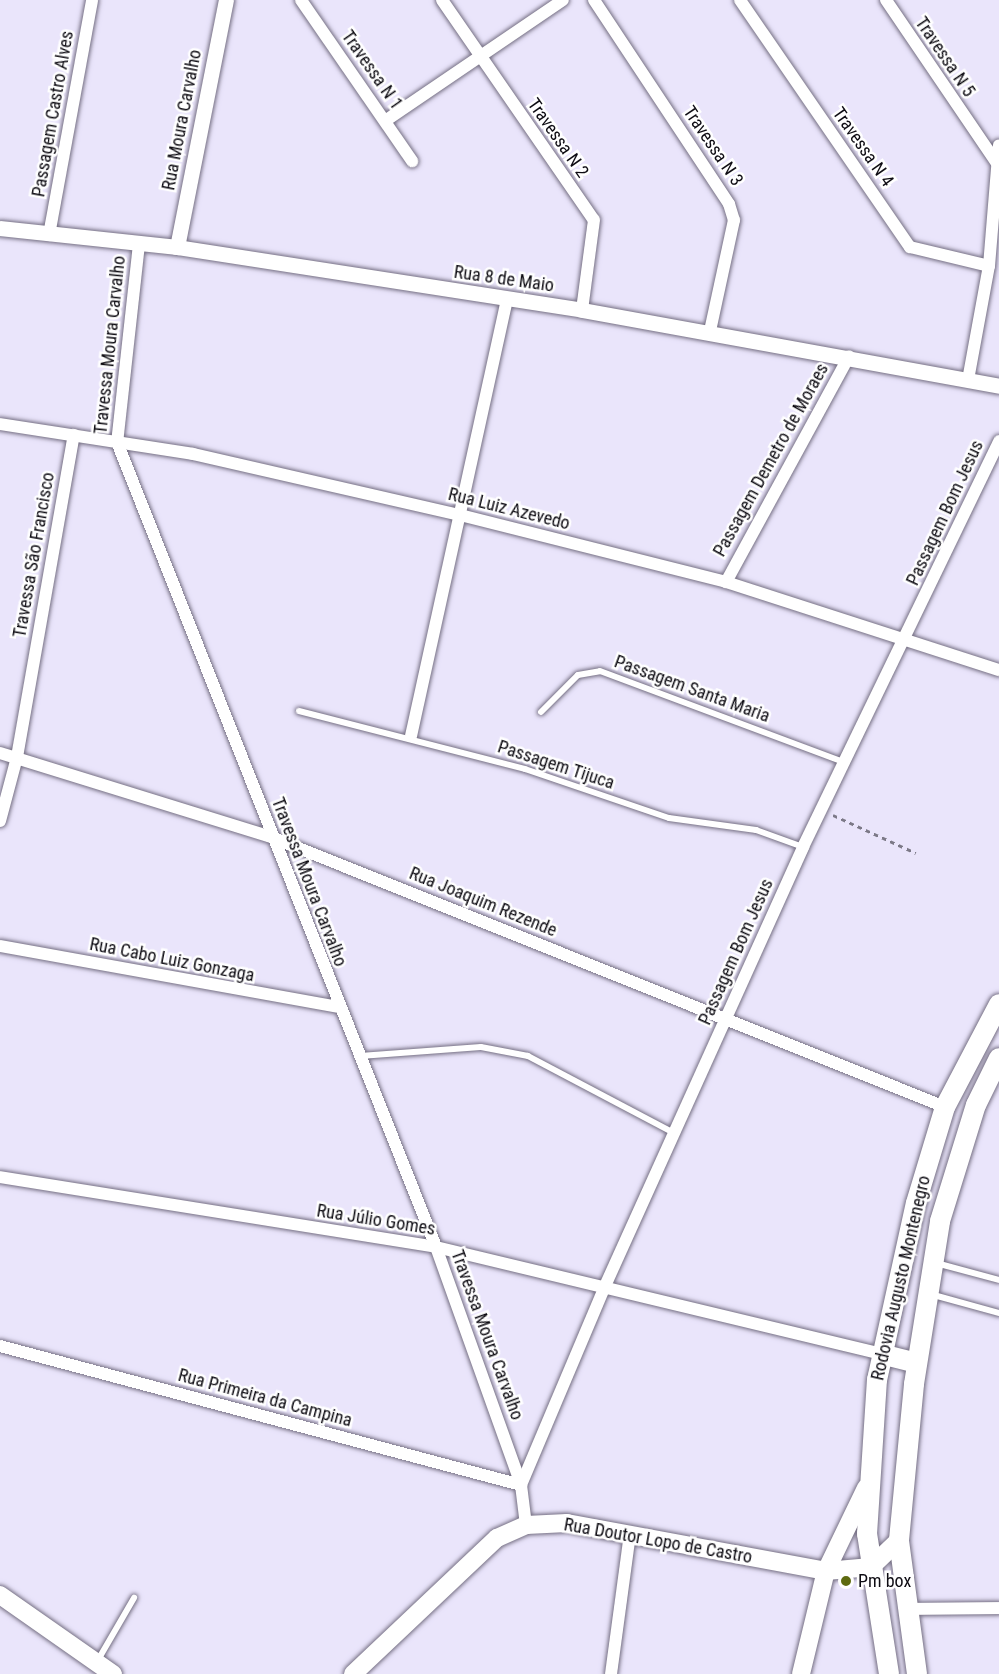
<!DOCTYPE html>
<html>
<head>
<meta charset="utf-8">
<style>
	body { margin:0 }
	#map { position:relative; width:999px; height:1674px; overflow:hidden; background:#eae5fb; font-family:"Roboto Condensed",sans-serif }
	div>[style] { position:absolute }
	.path>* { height:3px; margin-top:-1.5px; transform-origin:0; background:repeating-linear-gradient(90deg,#7c7987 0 4.5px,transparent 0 9px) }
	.roads { filter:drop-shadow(0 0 2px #756f83) drop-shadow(0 0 2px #756f83) }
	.service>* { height:6px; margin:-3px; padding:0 3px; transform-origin:3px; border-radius:3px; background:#fff }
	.minor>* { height:12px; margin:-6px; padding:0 6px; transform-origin:6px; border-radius:6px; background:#fff }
	.tertiary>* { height:15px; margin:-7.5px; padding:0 7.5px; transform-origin:7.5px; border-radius:7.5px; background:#fff }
	.secondary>* { height:18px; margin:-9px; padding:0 9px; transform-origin:9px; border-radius:9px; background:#fff }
	.primary>* { height:20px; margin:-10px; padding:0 10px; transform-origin:10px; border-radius:10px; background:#fff }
	.dots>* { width:16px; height:16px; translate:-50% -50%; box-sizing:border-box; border:3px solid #fff; border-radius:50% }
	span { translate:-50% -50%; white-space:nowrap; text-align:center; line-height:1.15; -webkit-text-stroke:5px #fff; paint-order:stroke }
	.street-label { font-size:18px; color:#0e0c13 }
	.poi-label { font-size:18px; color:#0e0c13 }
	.left { translate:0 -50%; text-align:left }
</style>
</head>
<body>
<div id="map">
	<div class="path">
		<i style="left:833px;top:815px;width:91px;rotate:24.6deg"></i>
	</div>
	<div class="roads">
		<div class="service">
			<i style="left:299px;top:711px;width:233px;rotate:14.4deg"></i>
			<i style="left:525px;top:769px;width:152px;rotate:18.8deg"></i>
			<i style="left:669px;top:818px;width:88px;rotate:7.9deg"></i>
			<i style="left:756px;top:830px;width:50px;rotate:19.9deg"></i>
			<i style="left:541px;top:712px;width:52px;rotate:-45deg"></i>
			<i style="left:578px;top:675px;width:22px;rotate:-10deg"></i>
			<i style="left:600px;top:671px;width:260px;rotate:20.5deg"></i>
			<i style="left:360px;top:1056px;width:121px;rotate:-4.3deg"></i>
			<i style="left:481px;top:1047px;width:48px;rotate:10.8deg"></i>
			<i style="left:528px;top:1056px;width:165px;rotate:27.8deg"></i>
			<i style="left:936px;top:1263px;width:65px;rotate:15.1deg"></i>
			<i style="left:930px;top:1294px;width:72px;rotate:15.4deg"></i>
			<i style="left:98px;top:1660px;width:72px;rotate:-59.9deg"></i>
		</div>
		<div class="minor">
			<i style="left:301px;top:0;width:196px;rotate:55.4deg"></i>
			<i style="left:442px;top:0;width:267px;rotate:55.4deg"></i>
			<i style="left:594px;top:220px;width:91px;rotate:97.6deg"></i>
			<i style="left:594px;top:0;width:245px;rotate:56.5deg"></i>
			<i style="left:729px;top:204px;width:17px;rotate:73deg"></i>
			<i style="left:734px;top:220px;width:114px;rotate:102.2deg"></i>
			<i style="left:740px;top:0;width:300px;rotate:55.5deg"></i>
			<i style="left:910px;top:247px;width:81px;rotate:13.5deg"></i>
			<i style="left:886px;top:0;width:199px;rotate:55.8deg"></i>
			<i style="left:385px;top:121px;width:215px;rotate:-34.2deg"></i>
			<i style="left:49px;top:235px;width:239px;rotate:-79.6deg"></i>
			<i style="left:139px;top:244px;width:199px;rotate:96.3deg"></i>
			<i style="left:117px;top:442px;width:866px;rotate:68.38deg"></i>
			<i style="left:436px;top:1247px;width:253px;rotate:70.3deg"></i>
			<i style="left:521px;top:1485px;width:40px;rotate:82.9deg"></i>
			<i style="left:968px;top:380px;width:116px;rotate:-79.6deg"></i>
			<i style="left:989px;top:266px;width:121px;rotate:-85.3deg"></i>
			<i style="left:0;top:424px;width:195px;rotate:8.8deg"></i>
			<i style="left:193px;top:454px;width:274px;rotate:12.9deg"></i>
			<i style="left:460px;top:515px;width:274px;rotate:14.1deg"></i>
			<i style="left:726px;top:582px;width:287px;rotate:17.9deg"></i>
			<i style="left:726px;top:582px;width:257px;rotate:-61.4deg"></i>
			<i style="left:411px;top:736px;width:446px;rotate:-77.6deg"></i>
			<i style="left:0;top:753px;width:284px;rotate:17.2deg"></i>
			<i style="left:271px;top:837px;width:726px;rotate:21.83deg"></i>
			<i style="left:0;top:821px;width:66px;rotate:-75.1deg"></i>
			<i style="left:17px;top:757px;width:327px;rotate:-80deg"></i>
			<i style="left:0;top:946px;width:343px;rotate:10.2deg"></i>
			<i style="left:0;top:1177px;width:442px;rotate:9.1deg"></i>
			<i style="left:436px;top:1247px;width:458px;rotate:13.5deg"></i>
			<i style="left:0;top:1346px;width:539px;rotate:14.94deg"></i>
			<i style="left:521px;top:1485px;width:216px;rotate:-67.1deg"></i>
			<i style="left:605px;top:1286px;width:482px;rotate:-65.7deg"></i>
			<i style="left:803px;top:847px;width:451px;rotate:-64.2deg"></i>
			<i style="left:907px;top:1609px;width:92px;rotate:-0.6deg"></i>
			<i style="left:611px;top:1674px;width:142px;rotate:-82.3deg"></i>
		</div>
		<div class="tertiary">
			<i style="left:0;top:228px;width:178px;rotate:6.1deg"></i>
			<i style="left:177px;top:247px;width:410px;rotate:8.8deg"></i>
			<i style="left:582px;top:310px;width:424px;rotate:10.3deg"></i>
			<i style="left:177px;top:247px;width:252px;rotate:-78.8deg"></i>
		</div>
		<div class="secondary">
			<i style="left:0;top:1595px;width:138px;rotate:35deg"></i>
			<i style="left:353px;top:1674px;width:198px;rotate:-43.4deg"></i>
			<i style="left:497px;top:1538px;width:32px;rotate:-24deg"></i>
			<i style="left:526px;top:1525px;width:41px;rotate:-2.8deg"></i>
			<i style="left:567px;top:1523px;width:263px;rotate:10.5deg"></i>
			<i style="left:826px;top:1571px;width:45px;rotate:-5.1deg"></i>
			<i style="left:871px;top:1567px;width:39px;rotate:-44deg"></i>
			<i style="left:801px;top:1674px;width:106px;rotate:-76.4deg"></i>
			<i style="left:826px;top:1571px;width:92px;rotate:-64.3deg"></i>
		</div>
		<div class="primary">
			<i style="left:881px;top:1354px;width:37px;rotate:14deg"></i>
			<i style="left:889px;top:1674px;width:142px;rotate:-98.9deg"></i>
			<i style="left:867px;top:1534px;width:154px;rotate:-86.3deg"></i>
			<i style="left:877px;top:1380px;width:181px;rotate:-77.6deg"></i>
			<i style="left:916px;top:1203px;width:100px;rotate:-73.2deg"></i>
			<i style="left:945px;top:1107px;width:116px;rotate:-62.3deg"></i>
			<i style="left:917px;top:1674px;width:135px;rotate:-97.7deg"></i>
			<i style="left:899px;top:1540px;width:157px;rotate:-84.5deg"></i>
			<i style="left:914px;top:1384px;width:165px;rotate:-80.9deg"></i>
			<i style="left:940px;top:1221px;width:121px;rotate:-72.8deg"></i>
			<i style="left:976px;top:1105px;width:52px;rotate:-63.9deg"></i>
		</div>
	</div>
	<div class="dots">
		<i style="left:846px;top:1581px;background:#5e6a10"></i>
	</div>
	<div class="street-label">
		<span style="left:945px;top:57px;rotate:56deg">Travessa N 5</span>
		<span style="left:372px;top:70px;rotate:55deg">Travessa N 1</span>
		<span style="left:53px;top:114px;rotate:-80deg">Passagem Castro Alves</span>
		<span style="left:182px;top:120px;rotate:-79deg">Rua Moura Carvalho</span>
		<span style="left:558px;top:138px;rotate:55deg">Travessa N 2</span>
		<span style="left:713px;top:146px;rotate:56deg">Travessa N 3</span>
		<span style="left:863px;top:147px;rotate:55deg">Travessa N 4</span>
		<span style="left:504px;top:279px;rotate:8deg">Rua 8 de Maio</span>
		<span style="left:110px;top:345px;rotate:-84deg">Travessa Moura Carvalho</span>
		<span style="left:771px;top:460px;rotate:-61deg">Passagem Demetro de Moraes</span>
		<span style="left:509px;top:509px;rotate:14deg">Rua Luiz Azevedo</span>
		<span style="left:945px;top:513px;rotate:-65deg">Passagem Bom Jesus</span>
		<span style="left:34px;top:555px;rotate:-80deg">Travessa São Francisco</span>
		<span style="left:692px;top:689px;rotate:20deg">Passagem Santa Maria</span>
		<span style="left:556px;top:765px;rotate:18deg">Passagem Tijuca</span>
		<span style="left:309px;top:882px;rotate:69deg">Travessa Moura Carvalho</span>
		<span style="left:483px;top:902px;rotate:22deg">Rua Joaquim Rezende</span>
		<span style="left:736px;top:952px;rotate:-66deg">Passagem Bom Jesus</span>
		<span style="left:172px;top:960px;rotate:11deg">Rua Cabo Luiz Gonzaga</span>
		<span style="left:376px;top:1220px;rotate:9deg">Rua Júlio Gomes</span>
		<span style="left:901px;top:1278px;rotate:-77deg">Rodovia Augusto Montenegro</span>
		<span style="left:487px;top:1335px;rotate:70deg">Travessa Moura Carvalho</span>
		<span style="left:265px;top:1398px;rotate:15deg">Rua Primeira da Campina</span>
		<span style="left:658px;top:1541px;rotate:10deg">Rua Doutor Lopo de Castro</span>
	</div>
	<div class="poi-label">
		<span class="left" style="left:858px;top:1581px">Pm box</span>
	</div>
</div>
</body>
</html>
